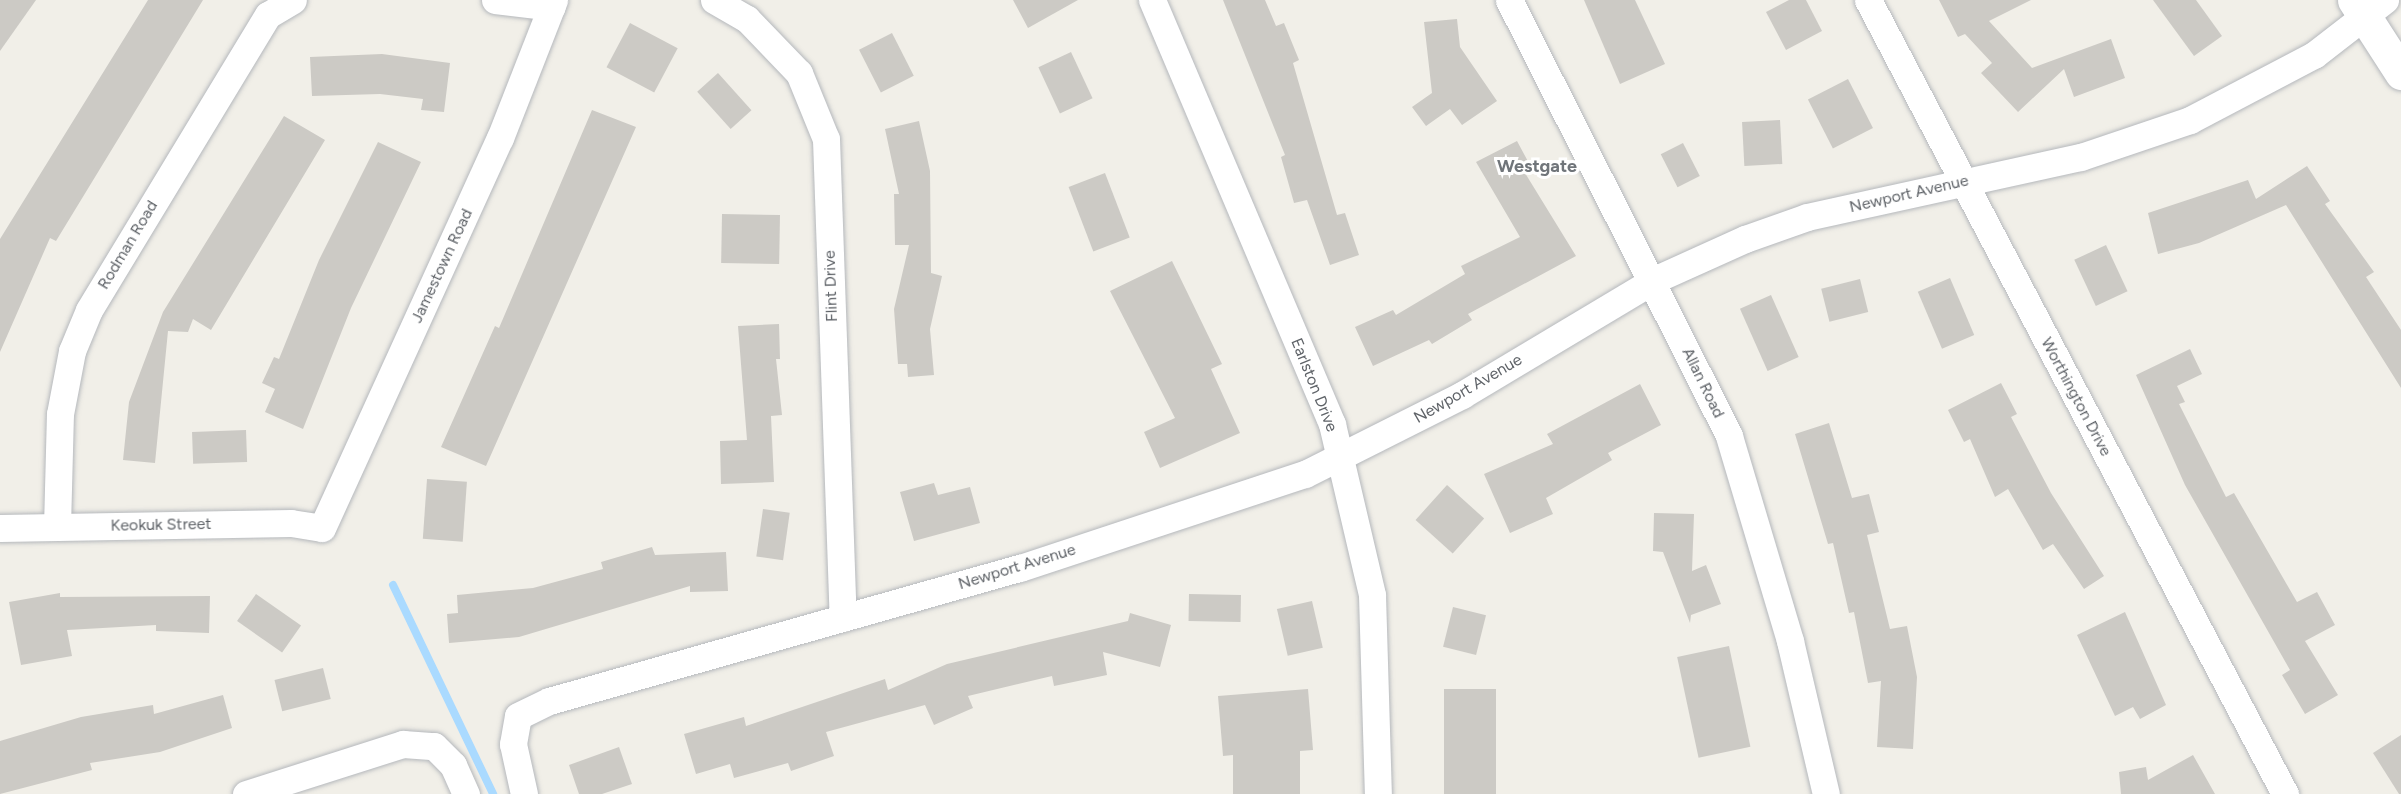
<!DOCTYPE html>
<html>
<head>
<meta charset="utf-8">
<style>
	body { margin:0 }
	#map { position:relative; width:2401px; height:794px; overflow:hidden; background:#f1efe8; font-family:Figtree,sans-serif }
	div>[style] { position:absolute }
	.stream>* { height:8px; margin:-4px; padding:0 4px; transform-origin:4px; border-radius:4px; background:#aadaff }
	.building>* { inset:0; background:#cccac5; transform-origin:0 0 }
	.roads { filter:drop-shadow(0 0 2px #b5b8bc) drop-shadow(0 0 2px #b5b8bc) }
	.street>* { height:27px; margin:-13.5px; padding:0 13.5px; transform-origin:13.5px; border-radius:13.5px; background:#fff }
	.secondary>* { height:33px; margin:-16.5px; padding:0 16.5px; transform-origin:16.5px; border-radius:16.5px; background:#fff }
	span { translate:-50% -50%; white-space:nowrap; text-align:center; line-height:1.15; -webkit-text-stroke:6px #fff; paint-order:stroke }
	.street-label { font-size:16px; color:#5f6368 }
	.neighbourhood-label { font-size:18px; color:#70757a; font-weight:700 }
</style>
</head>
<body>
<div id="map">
	<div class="stream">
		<i style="left:393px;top:585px;width:232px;rotate:64.4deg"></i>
	</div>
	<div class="building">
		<i style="clip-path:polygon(0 0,36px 0,0 51px)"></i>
		<i style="clip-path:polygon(148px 0,203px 0,56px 241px,50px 238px,0 352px,0 239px)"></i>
		<i style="clip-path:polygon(1013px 0,1078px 0,1028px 28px)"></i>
		<i style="clip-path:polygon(1223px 0,1265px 0,1276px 26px,1284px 23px,1299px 60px,1293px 63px,1337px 215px,1345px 213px,1359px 255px,1330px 265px,1307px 200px,1294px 203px,1281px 157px,1285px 155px)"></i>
		<i style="clip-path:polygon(1584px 0,1635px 0,1665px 64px,1620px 84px)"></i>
		<i style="clip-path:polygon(1789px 0,1806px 0,1822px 31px,1786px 50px,1766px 12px)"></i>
		<i style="clip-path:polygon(1939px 0,2031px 0,1989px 21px,2032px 68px,2111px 39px,2125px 78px,2074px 97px,2064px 69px,2018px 112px,1981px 73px,1992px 63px,1965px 34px,1958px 37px)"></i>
		<i style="clip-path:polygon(2153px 0,2196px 0,2222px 36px,2194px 56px)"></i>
		<i style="clip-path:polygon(1457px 19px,1460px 47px,1497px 101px,1462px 125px,1450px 109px,1426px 126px,1412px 107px,1432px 93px,1424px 22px)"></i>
		<i style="left:630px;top:23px;width:54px;height:50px;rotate:28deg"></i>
		<i style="left:892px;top:33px;width:48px;height:37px;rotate:63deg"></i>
		<i style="left:1071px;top:52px;width:51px;height:36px;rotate:65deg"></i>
		<i style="clip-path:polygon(382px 54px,450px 63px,444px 112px,421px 110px,423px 99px,380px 94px,312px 96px,310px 57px)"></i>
		<i style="left:718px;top:73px;width:50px;height:28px;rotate:48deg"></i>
		<i style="left:1848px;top:79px;width:55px;height:45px;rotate:63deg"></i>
		<i style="clip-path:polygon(592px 110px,636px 127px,486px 466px,441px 447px,495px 326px,499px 328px)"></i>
		<i style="clip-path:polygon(284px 116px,325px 140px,211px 330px,193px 319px,188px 332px,168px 331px,155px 463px,123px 460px,129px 402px,163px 312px)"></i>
		<i style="left:1780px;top:120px;width:44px;height:38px;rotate:87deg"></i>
		<i style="clip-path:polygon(919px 121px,930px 171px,931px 273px,942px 276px,930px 329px,934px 375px,908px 377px,907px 364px,898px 364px,894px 309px,909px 245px,895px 245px,894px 194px,899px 194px,885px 129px)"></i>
		<i style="clip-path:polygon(1517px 141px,1532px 169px,1525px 173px,1576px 256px,1468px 314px,1472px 320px,1432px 344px,1429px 340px,1373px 366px,1355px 327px,1393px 310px,1396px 315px,1465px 274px,1461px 266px,1520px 237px,1476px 162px)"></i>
		<i style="clip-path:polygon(378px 142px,421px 162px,351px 308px,303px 429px,265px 412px,275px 389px,262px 383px,274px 357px,279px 359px,319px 260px)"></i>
		<i style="left:1683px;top:143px;width:37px;height:25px;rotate:63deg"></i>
		<i style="clip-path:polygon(2307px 166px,2330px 201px,2325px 204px,2374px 272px,2366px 277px,2401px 330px,2401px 388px,2286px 205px,2199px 243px,2158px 254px,2148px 213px,2248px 180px,2256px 199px)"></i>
		<i style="left:1105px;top:173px;width:69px;height:39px;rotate:69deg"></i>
		<i style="left:722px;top:214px;width:58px;height:49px;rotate:1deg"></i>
		<i style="left:2106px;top:245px;width:51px;height:35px;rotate:65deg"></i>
		<i style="clip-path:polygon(1172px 261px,1222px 364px,1211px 369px,1240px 433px,1160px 468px,1144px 432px,1175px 418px,1110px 291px)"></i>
		<i style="left:1950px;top:278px;width:62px;height:35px;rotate:67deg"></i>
		<i style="left:1860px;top:279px;width:34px;height:40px;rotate:76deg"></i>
		<i style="left:1771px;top:295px;width:68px;height:34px;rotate:66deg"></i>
		<i style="clip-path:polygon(779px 324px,780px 359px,776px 359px,782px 415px,771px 416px,774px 482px,721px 484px,720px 441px,747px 440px,738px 326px)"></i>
		<i style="clip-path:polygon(2190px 349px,2202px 374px,2177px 386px,2185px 402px,2179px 404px,2226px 497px,2234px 493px,2297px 602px,2317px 592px,2335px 625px,2305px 641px,2338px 695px,2305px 714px,2282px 675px,2290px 670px,2185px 485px,2136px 375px)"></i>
		<i style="clip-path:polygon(2001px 383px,2017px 414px,2011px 417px,2051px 493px,2104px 576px,2084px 589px,2053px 544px,2043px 550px,2008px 489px,1995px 497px,1970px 439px,1964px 442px,1948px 410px)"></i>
		<i style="clip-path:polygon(1640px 384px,1661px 425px,1608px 453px,1612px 460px,1546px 498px,1553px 514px,1510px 533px,1484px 474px,1553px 444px,1547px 434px)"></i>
		<i style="clip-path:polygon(1829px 423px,1852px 498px,1869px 494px,1879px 532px,1867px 535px,1890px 629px,1907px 626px,1917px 677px,1913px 749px,1877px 747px,1881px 681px,1868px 683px,1854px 612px,1849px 613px,1833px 543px,1828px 544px,1795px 434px)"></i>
		<i style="left:246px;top:430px;width:32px;height:54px;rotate:88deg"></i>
		<i style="left:427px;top:479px;width:40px;height:60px;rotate:4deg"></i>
		<i style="clip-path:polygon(934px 483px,938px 495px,970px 487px,980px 523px,914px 541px,900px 492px)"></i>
		<i style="left:1447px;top:485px;width:50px;height:47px;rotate:42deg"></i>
		<i style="left:763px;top:509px;width:27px;height:48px;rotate:8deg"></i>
		<i style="clip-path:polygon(1654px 513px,1694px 514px,1692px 571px,1706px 565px,1721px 604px,1691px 615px,1690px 623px,1663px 552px,1653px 551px)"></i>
		<i style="clip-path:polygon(652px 547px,655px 555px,726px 552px,728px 591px,690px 592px,690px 586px,519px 637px,449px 643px,447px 614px,458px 613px,457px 595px,533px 588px,603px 569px,601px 562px)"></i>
		<i style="clip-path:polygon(60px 593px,60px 597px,210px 596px,209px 633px,156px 631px,156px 625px,67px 630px,72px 656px,21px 665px,9px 602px)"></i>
		<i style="left:256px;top:594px;width:55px;height:33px;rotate:35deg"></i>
		<i style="left:1189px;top:594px;width:52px;height:27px;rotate:1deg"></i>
		<i style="left:1312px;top:601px;width:48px;height:36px;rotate:77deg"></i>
		<i style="left:1453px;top:607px;width:34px;height:41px;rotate:14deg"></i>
		<i style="clip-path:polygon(2125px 612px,2166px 705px,2140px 719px,2133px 707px,2115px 716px,2077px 635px)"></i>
		<i style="clip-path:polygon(1130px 613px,1171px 625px,1160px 667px,1103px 652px,1107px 675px,1054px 686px,1052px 676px,968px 696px,973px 708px,934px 725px,925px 705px,826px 732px,834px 756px,791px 771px,788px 763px,734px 778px,730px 764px,696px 774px,684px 734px,744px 717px,746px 726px,885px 679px,888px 690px,947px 664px,1128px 621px)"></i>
		<i style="left:1729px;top:646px;width:103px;height:53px;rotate:78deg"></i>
		<i style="left:323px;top:668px;width:32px;height:50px;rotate:76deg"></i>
		<i style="clip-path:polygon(1308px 689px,1313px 750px,1300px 751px,1300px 794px,1233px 794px,1233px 755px,1223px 756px,1218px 696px)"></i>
		<i style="left:1444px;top:689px;width:52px;height:105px"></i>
		<i style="clip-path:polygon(223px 695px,232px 728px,160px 752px,90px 763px,92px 770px,0 794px,0 741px,81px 717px,153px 705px,154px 714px)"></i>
		<i style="clip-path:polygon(2401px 735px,2401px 794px,2399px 794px,2373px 753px)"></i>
		<i style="clip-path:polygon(619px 747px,632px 784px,602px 794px,579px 794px,569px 765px)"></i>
		<i style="clip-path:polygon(2193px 755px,2215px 794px,2121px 794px,2119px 772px,2146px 767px,2148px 780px)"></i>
	</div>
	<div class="roads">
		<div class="street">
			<i style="left:495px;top:0;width:57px;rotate:7deg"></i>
			<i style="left:714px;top:0;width:38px;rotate:30deg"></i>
			<i style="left:747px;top:19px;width:75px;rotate:46.1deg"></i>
			<i style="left:799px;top:73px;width:71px;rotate:67.8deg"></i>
			<i style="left:826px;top:139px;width:479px;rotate:88deg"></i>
			<i style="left:1152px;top:0;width:461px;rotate:67deg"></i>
			<i style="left:1332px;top:424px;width:176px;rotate:76.8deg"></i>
			<i style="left:1372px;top:595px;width:199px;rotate:88.3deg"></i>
			<i style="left:1509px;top:0;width:488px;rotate:63.2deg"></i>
			<i style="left:1729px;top:436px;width:214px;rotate:73.4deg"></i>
			<i style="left:1790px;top:641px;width:157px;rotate:76.8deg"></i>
			<i style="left:1868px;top:0;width:897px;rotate:62.29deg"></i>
			<i style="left:57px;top:527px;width:113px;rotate:-88.5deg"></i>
			<i style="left:60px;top:414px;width:64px;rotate:-79.2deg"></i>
			<i style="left:72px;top:351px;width:44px;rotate:-67.5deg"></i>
			<i style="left:89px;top:310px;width:345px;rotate:-58.8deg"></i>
			<i style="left:268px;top:15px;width:29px;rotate:-31deg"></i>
			<i style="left:0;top:528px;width:291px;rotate:-1deg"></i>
			<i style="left:291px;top:523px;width:31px;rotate:9deg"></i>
			<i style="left:322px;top:528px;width:429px;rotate:-65.5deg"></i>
			<i style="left:500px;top:138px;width:148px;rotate:-68.6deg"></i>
			<i style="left:246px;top:794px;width:165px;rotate:-17.7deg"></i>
			<i style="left:403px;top:744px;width:31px;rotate:4deg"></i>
			<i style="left:434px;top:746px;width:27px;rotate:45deg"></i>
			<i style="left:453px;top:765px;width:32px;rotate:66deg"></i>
			<i style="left:524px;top:794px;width:51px;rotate:-102.4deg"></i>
			<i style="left:513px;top:744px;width:28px;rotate:-80deg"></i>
			<i style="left:518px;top:716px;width:34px;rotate:-26deg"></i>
			<i style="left:549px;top:701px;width:489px;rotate:-15.8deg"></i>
			<i style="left:1020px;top:568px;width:300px;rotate:-18.3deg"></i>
			<i style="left:1305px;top:474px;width:176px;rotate:-26.7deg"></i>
			<i style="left:1462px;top:395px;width:224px;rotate:-30.9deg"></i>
			<i style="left:1654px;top:280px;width:100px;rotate:-24.3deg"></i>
			<i style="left:1745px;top:239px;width:66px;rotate:-19.5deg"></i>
			<i style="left:1807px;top:217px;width:280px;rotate:-12.4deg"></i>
			<i style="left:2081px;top:157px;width:115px;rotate:-18.7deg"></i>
			<i style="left:2190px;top:120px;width:140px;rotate:-27.7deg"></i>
			<i style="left:2314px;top:55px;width:90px;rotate:-37.8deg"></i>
		</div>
		<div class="secondary">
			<i style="left:2354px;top:0;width:87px;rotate:57.2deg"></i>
		</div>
	</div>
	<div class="street-label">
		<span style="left:1909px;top:194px;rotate:-13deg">Newport Avenue</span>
		<span style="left:128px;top:245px;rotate:-59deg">Rodman Road</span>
		<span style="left:442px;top:266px;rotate:-65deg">Jamestown Road</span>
		<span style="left:831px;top:286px;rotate:-92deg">Flint Drive</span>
		<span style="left:1703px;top:383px;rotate:64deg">Allan Road</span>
		<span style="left:1314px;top:385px;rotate:68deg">Earlston Drive</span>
		<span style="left:1468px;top:389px;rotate:-30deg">Newport Avenue</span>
		<span style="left:2076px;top:397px;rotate:62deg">Worthington Drive</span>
		<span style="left:161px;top:525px;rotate:-1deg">Keokuk Street</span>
		<span style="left:1017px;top:567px;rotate:-17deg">Newport Avenue</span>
	</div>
	<div class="neighbourhood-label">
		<span style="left:1537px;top:166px">Westgate</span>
	</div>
</div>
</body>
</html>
